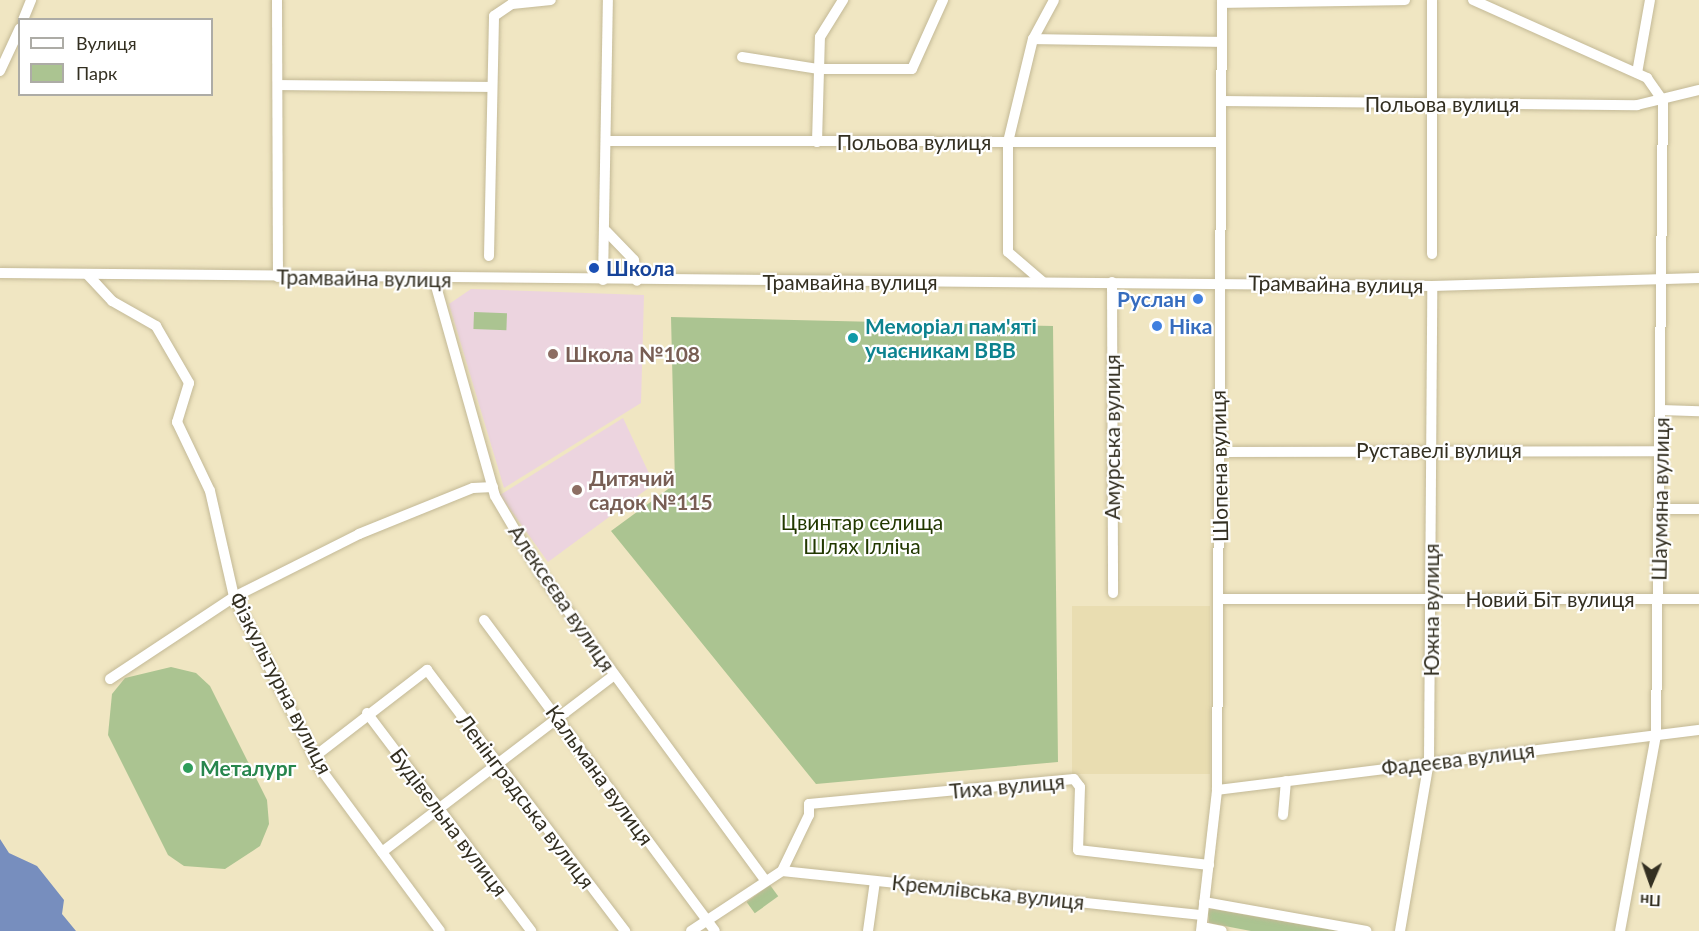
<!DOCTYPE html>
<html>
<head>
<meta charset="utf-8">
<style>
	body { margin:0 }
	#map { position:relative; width:1699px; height:931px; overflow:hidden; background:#f0e6c2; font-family:Lato,sans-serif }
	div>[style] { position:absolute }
	.built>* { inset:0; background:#e9ddb1; transform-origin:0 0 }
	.education>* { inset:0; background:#ecd4df }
	.green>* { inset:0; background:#abc491; transform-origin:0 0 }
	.water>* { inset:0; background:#778ebe }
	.roads { filter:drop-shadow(0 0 2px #c3b996) drop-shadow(0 0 2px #c3b996) }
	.minor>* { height:10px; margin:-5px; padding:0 5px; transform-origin:5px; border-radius:5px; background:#fff }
	.dots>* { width:16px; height:16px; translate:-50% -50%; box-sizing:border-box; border:3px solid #fff; border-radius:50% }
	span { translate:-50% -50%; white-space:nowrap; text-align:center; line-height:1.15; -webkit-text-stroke:4.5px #fff; paint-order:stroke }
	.street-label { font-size:21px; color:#332f21 }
	.transit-label { font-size:21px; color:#164399; font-weight:700 }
	.left { translate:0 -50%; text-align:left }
	.shop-label { font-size:21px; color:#366cbe; font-weight:700 }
	.right { translate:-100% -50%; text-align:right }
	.culture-label { font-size:21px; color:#0d838f; font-weight:700 }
	.education-label { font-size:21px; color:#785e54; font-weight:700 }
	.park-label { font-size:21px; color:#223800 }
	.leisure-label { font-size:21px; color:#27864d; font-weight:700 }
	.legend { position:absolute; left:18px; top:18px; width:195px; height:78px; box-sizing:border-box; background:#fff; border:2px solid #adaca6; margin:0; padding:8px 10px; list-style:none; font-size:18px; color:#332f21 }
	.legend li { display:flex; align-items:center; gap:12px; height:30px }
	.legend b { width:30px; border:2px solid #adaca6 }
	.north { position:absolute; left:1621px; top:853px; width:60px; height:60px; -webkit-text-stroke:4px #fff; paint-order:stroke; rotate:182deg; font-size:16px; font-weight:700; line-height:24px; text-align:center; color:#332f21 }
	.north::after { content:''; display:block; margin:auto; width:21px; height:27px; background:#332f21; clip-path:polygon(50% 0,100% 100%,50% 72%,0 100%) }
</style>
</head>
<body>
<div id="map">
	<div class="built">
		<i style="left:1072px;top:606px;width:138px;height:168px"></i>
	</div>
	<div class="education">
		<i style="clip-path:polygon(471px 289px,644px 295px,641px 403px,504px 488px,449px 304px)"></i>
		<i style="clip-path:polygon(623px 418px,654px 484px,548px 562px,500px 495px)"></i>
	</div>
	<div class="green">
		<i style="left:474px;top:312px;width:33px;height:17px;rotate:2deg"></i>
		<i style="clip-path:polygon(671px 317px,1053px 326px,1058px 762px,816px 784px,611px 531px,675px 484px)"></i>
		<i style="clip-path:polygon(171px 667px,196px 673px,210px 686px,267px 800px,269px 824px,260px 846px,225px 869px,184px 866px,168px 855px,108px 735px,112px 694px,125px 678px)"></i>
		<i style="left:770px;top:885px;width:14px;height:29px;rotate:54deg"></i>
		<i style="clip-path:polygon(1208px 910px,1213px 909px,1338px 931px,1251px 931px,1209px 923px)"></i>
	</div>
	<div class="water">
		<i style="clip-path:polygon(0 839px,9px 853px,37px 866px,64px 900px,62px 914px,76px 931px,0 931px)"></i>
	</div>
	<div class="roads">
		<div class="minor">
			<i style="left:277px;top:0;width:277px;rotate:89.8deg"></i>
			<i style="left:1432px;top:0;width:254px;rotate:90deg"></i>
			<i style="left:1473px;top:0;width:191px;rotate:24.1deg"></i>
			<i style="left:1647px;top:78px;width:28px;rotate:55deg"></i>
			<i style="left:1663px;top:101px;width:634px;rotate:90.63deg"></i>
			<i style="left:1656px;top:735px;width:199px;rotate:100.4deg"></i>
			<i style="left:1222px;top:3px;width:183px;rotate:-0.9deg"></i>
			<i style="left:23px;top:20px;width:22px;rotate:-68deg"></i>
			<i style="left:1033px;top:39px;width:189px;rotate:0.9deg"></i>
			<i style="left:742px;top:57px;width:78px;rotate:8.9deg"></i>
			<i style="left:819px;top:69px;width:93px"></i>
			<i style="left:912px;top:69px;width:76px;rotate:-65.8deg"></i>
			<i style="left:0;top:71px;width:47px;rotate:-65.1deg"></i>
			<i style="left:1637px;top:73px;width:74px;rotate:-79.9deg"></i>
			<i style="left:278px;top:85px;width:214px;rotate:0.5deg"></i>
			<i style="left:1221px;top:101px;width:416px;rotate:0.6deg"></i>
			<i style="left:1637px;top:105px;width:64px;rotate:-13.6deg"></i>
			<i style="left:608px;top:141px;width:613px;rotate:0.09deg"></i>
			<i style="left:817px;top:142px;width:105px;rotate:-88.4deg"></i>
			<i style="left:820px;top:37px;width:44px;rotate:-58.1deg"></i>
			<i style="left:606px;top:231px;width:40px;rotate:46deg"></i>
			<i style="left:634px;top:260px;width:21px;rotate:82deg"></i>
			<i style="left:489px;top:256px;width:240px;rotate:-88.8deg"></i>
			<i style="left:494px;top:16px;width:22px;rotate:-34deg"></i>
			<i style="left:512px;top:4px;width:39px;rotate:-6deg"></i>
			<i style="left:0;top:273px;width:1432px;rotate:0.52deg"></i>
			<i style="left:1432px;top:286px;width:267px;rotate:-1.7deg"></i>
			<i style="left:87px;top:274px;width:37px;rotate:47deg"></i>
			<i style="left:112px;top:301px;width:51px;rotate:29.6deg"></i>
			<i style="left:156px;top:326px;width:66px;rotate:59.9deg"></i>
			<i style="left:189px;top:383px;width:41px;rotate:107.1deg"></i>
			<i style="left:177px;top:422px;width:76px;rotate:64.4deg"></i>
			<i style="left:210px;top:491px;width:109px;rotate:77.2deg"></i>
			<i style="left:234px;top:597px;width:191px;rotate:63.3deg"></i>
			<i style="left:320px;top:768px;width:202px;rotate:53.6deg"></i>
			<i style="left:434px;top:279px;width:225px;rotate:74.3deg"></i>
			<i style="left:495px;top:496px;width:91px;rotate:59.5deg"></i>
			<i style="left:541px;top:574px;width:379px;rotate:53.8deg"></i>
			<i style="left:603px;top:280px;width:280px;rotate:-89deg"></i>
			<i style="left:1043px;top:282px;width:46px;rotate:-139.4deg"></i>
			<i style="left:1008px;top:252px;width:110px;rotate:-90deg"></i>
			<i style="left:1008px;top:142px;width:106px;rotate:-76.4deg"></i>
			<i style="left:1033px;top:39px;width:44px;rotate:-61.7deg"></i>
			<i style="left:1112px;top:282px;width:311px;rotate:89.8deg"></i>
			<i style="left:1661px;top:410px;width:38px;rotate:2deg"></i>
			<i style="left:1219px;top:452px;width:440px;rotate:-0.1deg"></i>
			<i style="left:1660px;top:509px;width:39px"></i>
			<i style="left:1220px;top:599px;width:479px"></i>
			<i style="left:484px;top:620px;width:387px;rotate:53.4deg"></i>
			<i style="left:110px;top:679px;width:149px;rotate:-33.5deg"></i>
			<i style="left:234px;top:597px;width:140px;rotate:-26.7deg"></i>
			<i style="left:359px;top:534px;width:123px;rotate:-22deg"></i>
			<i style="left:473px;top:488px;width:20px;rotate:-3deg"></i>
			<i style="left:367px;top:713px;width:273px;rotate:53deg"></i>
			<i style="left:314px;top:757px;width:143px;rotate:-37.6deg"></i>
			<i style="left:427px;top:670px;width:328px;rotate:52.8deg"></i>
			<i style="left:1217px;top:790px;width:486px;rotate:-7.1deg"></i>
			<i style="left:1283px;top:815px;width:34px;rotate:-85deg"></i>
			<i style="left:382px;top:852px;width:292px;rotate:-37.3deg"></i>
			<i style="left:782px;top:871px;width:62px;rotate:-64.3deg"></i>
			<i style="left:809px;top:815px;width:11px;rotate:-90deg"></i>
			<i style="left:809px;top:804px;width:266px;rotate:-5.4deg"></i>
			<i style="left:1074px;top:779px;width:10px;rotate:53deg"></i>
			<i style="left:1080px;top:787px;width:63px;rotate:91.8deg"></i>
			<i style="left:1078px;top:850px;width:132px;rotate:6.5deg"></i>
			<i style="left:1204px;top:902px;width:165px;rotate:10.1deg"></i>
			<i style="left:1202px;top:927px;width:20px;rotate:11deg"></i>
			<i style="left:691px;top:931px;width:109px;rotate:-33.4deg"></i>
			<i style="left:782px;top:871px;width:420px;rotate:6deg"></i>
			<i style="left:868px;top:931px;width:50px;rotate:-82deg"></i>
			<i style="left:1201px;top:931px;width:142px;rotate:-83.5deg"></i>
			<i style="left:1217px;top:790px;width:790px;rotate:-89.64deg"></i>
			<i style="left:1400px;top:931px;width:172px;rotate:-80.3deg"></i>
			<i style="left:1429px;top:761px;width:475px;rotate:-89.6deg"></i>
		</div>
	</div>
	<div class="dots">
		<i style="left:594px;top:268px;background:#1a4fb4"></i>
		<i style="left:1198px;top:299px;background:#3f7fe0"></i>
		<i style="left:1157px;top:326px;background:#3f7fe0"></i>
		<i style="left:853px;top:338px;background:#0f9aa8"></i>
		<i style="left:553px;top:354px;background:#8d6e63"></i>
		<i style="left:577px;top:490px;background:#8d6e63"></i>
		<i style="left:188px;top:768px;background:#2e9e5b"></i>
	</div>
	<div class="street-label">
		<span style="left:1442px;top:104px">Польова вулиця</span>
		<span style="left:914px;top:142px">Польова вулиця</span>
		<span style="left:364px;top:278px;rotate:1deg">Трамвайна вулиця</span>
		<span style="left:850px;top:282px">Трамвайна вулиця</span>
		<span style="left:1336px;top:284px;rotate:1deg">Трамвайна вулиця</span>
		<span style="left:1112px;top:437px;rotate:-90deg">Амурська вулиця</span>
		<span style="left:1439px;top:450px">Руставелі вулиця</span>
		<span style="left:1219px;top:466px;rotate:-91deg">Шопена вулиця</span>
		<span style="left:1660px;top:499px;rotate:-89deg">Шаумяна вулиця</span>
		<span style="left:562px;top:598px;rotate:56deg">Алексєєва вулиця</span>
		<span style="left:1550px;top:599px">Новий Біт вулиця</span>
		<span style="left:1431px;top:610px;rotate:-90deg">Южна вулиця</span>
		<span style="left:281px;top:683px;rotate:63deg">Фiзкультурна вулиця</span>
		<span style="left:1458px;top:759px;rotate:-7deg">Фадеєва вулиця</span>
		<span style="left:600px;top:775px;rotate:54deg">Кальмана вулиця</span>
		<span style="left:1007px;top:786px;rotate:-5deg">Тиха вулиця</span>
		<span style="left:526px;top:801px;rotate:53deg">Ленінградська вулиця</span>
		<span style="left:449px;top:822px;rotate:53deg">Будівельна вулиця</span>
		<span style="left:988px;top:892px;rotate:6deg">Кремлівська вулиця</span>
	</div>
	<div class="transit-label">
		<span class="left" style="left:606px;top:268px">Школа</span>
	</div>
	<div class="shop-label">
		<span class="right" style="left:1186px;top:299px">Руслан</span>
		<span class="left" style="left:1169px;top:326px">Ніка</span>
	</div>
	<div class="culture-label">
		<span class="left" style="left:865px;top:338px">Меморіал пам'яті<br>учасникам ВВВ</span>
	</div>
	<div class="education-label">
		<span class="left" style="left:565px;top:354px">Школа №108</span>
		<span class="left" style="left:589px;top:490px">Дитячий<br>садок №115</span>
	</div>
	<div class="park-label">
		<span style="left:862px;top:534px">Цвинтар селища<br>Шлях Ілліча</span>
	</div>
	<div class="leisure-label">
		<span class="left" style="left:200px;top:768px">Металург</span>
	</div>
	<ul class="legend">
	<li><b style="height:8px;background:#fff"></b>Вулиця</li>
	<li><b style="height:16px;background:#abc491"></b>Парк</li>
	</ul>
	<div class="north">Пн</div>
</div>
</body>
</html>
